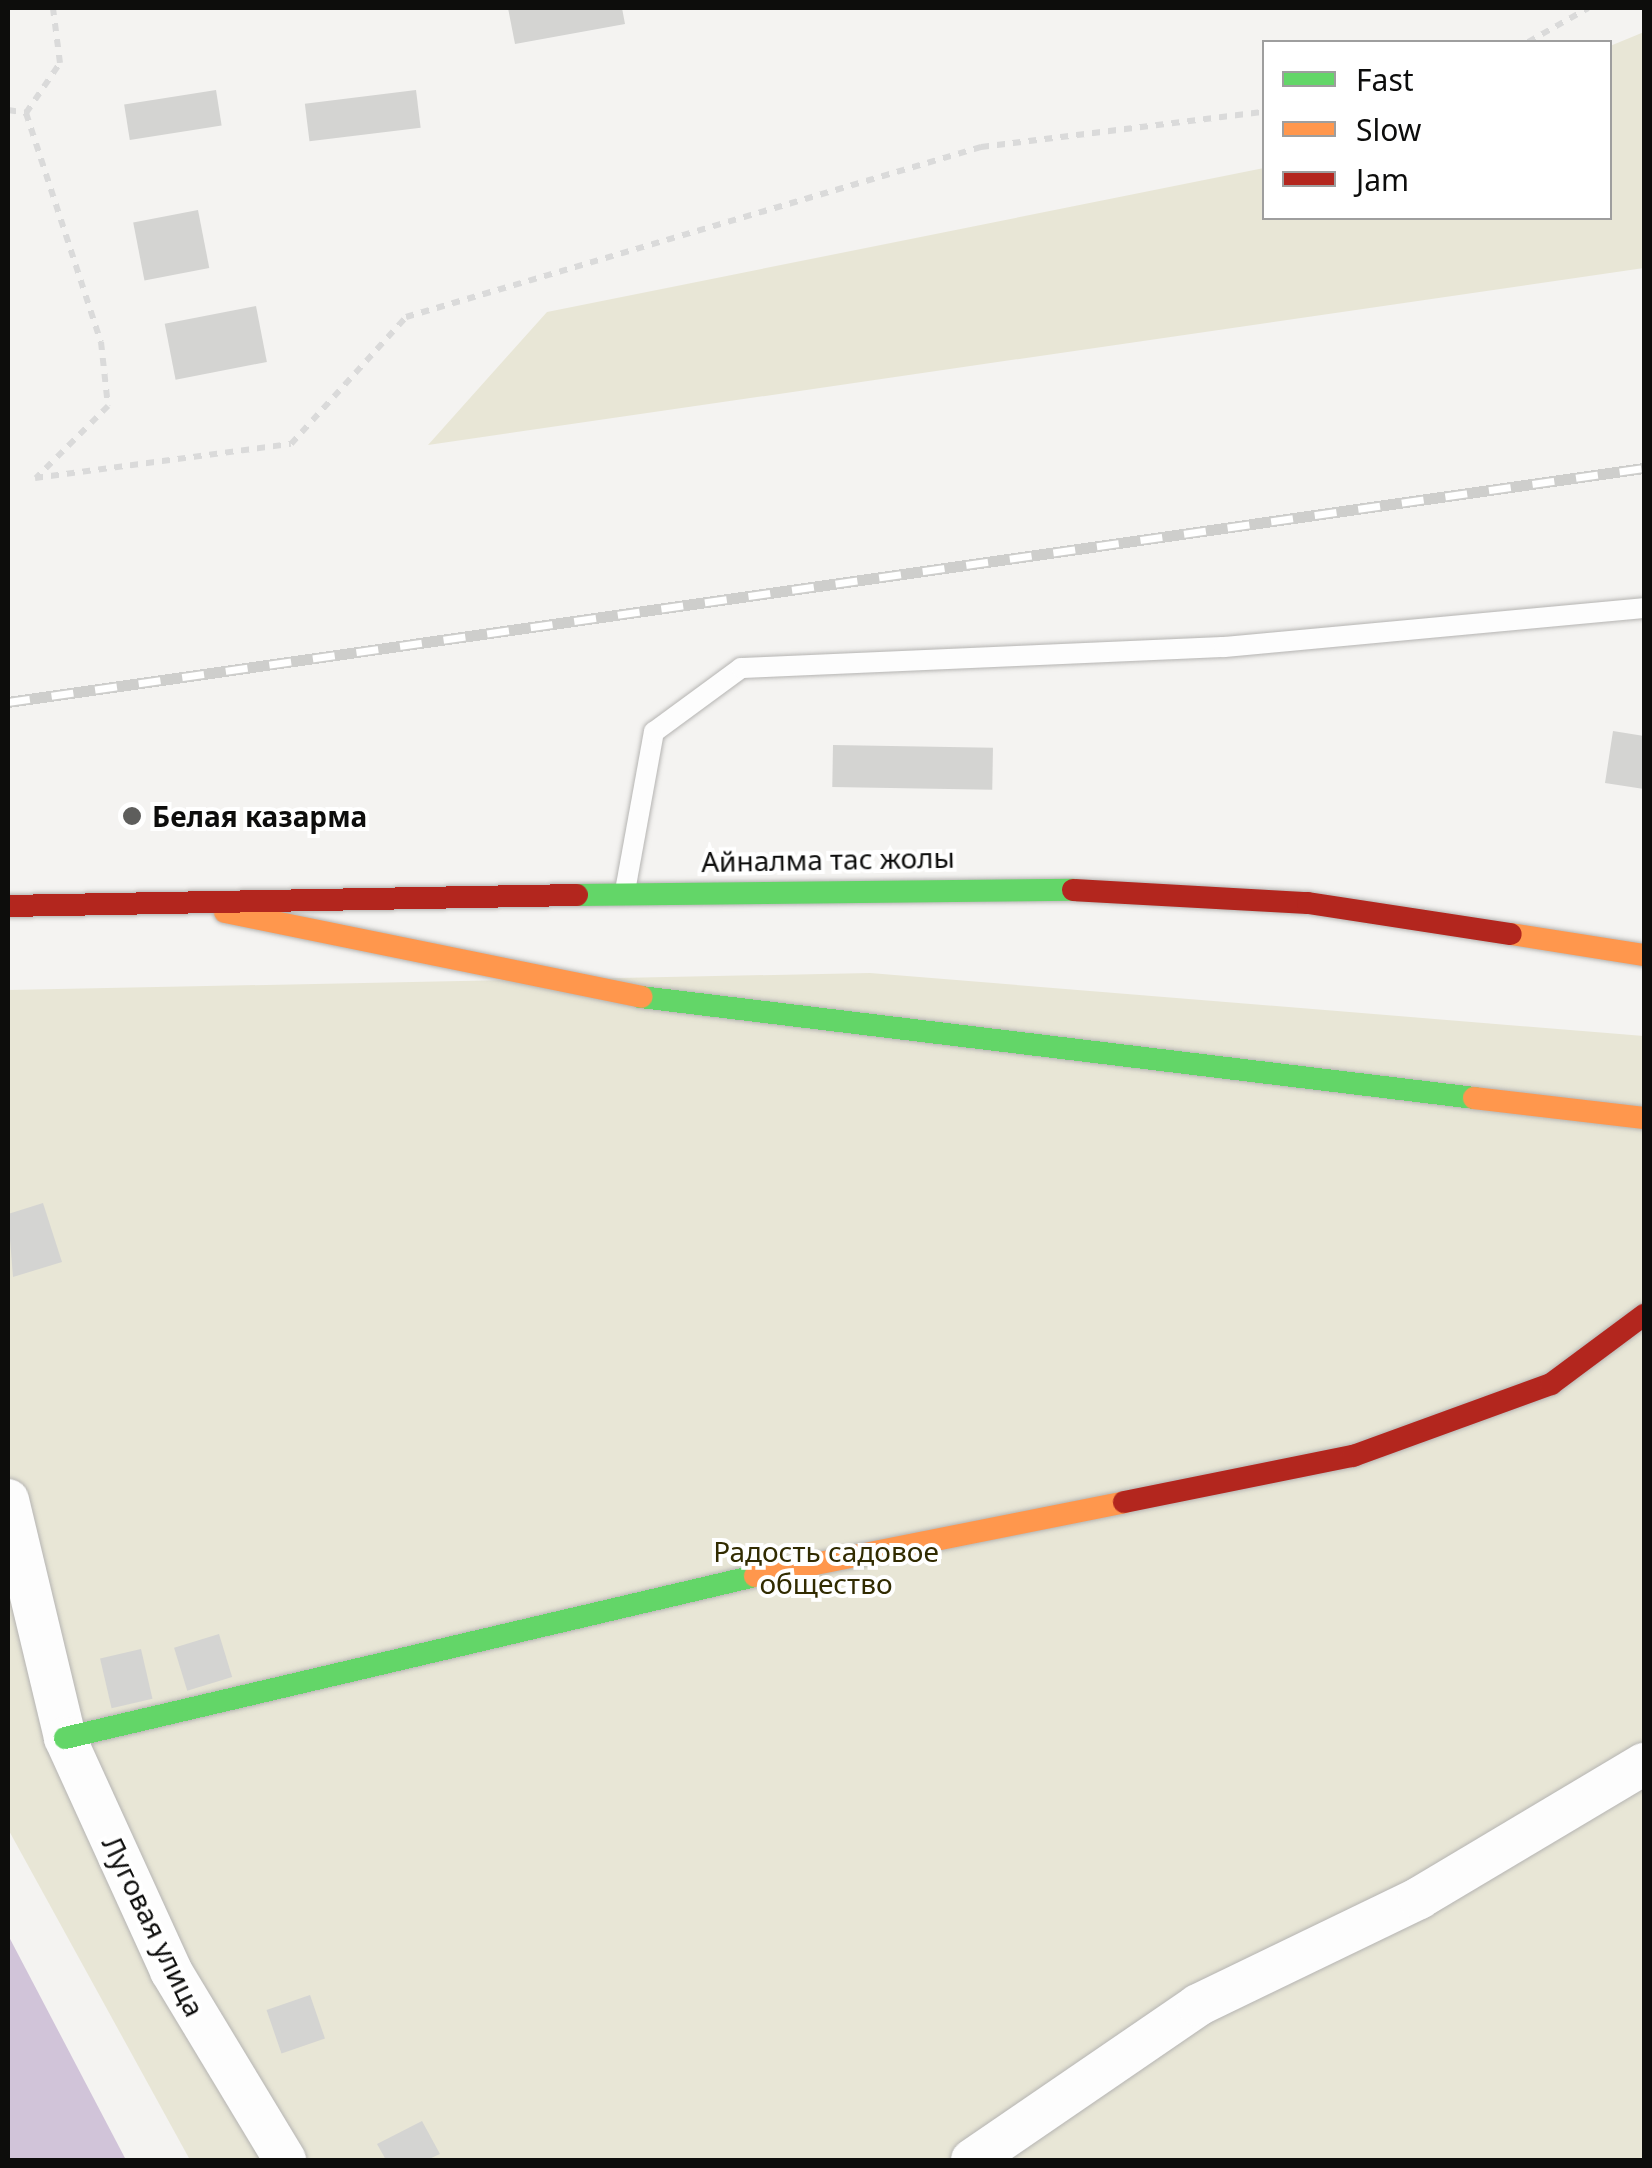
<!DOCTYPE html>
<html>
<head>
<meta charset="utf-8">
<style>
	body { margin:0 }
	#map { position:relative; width:1652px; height:2168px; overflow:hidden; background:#f4f3f1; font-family:"Noto Sans",sans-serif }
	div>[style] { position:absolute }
	.green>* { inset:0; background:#e8e6d6 }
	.water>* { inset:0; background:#d1c4d9 }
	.building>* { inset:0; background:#d4d4d2; transform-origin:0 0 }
	.path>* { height:6px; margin-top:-3px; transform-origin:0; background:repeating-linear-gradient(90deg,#dadada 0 8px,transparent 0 16px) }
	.roads { filter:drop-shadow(0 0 2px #b5b4b2) drop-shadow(0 0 2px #b5b4b2) }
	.lane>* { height:20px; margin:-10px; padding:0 10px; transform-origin:10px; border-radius:10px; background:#fdfdfd }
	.street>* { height:42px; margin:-21px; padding:0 21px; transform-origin:21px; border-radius:21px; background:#fdfdfd }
	.fast>* { height:22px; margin:-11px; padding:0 11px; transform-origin:11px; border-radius:11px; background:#63d668 }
	.slow>* { height:22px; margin:-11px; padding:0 11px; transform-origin:11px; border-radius:11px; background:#ff974d }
	.jam>* { height:22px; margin:-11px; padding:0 11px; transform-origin:11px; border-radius:11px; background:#b3261e }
	.rail>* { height:11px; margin-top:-5.5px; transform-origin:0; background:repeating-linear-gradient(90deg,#fff 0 22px,#cececc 0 44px); box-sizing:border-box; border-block:2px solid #cececc }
	.dots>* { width:28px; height:28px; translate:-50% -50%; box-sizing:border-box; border:5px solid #fff; border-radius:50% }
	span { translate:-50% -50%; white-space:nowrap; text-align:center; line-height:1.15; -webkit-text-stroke:8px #fff; paint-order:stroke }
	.poi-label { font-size:28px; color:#0d0d0c; font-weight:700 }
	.left { translate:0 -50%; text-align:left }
	.street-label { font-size:28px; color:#0d0d0c }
	.park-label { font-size:28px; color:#312b00 }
	.frame { position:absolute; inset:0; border:10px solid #0d0d0c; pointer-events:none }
	.legend { position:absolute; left:1262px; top:40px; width:350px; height:180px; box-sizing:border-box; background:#fff; border:2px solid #9e9e9e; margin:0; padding:12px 18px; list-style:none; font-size:30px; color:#0d0d0c }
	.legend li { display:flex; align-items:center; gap:20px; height:50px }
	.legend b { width:50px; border:2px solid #9e9e9e }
</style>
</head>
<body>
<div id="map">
	<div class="green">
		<i style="clip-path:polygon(1644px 32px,1644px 268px,428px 445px,547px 312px,1264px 168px,1264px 218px,1610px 218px,1610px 46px)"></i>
		<i style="clip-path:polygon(870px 973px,1644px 1036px,1644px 2160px,190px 2160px,8px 1829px,8px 990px)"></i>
	</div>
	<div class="water">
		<i style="clip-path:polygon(8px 1935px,126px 2160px,8px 2160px)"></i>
	</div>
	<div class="building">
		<i style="clip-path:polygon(508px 8px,622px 8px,625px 24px,515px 44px)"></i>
		<i style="left:216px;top:90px;width:36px;height:93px;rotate:81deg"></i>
		<i style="left:416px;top:90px;width:38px;height:112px;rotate:83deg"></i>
		<i style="left:198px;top:210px;width:59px;height:66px;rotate:79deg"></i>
		<i style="left:256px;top:306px;width:57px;height:93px;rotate:79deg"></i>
		<i style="clip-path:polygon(1613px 731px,1644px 736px,1644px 789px,1605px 783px)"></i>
		<i style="left:833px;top:745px;width:160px;height:42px;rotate:1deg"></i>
		<i style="clip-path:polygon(43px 1203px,62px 1262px,13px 1277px,8px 1214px)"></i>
		<i style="left:219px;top:1634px;width:45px;height:47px;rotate:73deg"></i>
		<i style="left:141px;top:1649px;width:51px;height:42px;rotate:77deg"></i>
		<i style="left:310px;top:1995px;width:46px;height:46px;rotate:71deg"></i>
		<i style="clip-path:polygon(422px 2121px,440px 2154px,427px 2160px,386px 2160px,377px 2144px)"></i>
	</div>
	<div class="path">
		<i style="left:1528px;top:42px;width:69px;rotate:-29.5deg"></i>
		<i style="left:8px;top:110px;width:18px;rotate:9deg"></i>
		<i style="left:26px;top:113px;width:241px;rotate:71.9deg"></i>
		<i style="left:101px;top:342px;width:64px;rotate:83.8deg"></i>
		<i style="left:108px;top:406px;width:102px;rotate:135deg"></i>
		<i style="left:26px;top:113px;width:60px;rotate:-55.8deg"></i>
		<i style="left:60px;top:63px;width:55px;rotate:-97.3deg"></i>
		<i style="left:35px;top:478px;width:258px;rotate:-7.6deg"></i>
		<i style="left:291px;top:444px;width:171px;rotate:-47.8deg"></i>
		<i style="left:406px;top:317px;width:600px;rotate:-16.47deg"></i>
		<i style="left:981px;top:147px;width:285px;rotate:-7.1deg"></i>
	</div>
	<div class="roads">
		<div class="lane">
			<i style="left:625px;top:891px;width:162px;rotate:-79.7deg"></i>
			<i style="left:654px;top:732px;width:108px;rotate:-36.3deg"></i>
			<i style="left:741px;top:668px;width:483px;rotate:-2.5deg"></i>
			<i style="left:1224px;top:647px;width:422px;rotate:-5.3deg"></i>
		</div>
		<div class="street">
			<i style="left:8px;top:1500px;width:245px;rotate:76.5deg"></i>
			<i style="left:65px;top:1738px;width:256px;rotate:65.5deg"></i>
			<i style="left:171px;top:1971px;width:221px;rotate:58.9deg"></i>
			<i style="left:972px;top:2160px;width:274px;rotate:-34.4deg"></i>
			<i style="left:1198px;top:2005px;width:246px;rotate:-25.8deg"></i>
			<i style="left:1419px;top:1898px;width:262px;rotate:-30.8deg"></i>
		</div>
		<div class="fast">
			<i style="left:577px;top:895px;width:496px;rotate:-0.6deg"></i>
			<i style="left:641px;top:997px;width:839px;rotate:6.91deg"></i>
			<i style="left:65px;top:1738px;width:709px;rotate:-13.21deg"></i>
		</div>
		<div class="slow">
			<i style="left:225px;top:912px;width:425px;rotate:11.5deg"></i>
			<i style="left:1511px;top:934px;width:135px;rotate:9deg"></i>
			<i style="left:1474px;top:1098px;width:171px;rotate:6.7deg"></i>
			<i style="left:755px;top:1576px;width:376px;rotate:-11.3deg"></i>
		</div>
		<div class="jam">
			<i style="left:1073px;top:890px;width:235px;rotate:3.2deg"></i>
			<i style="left:1308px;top:903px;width:205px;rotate:8.7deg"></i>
			<i style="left:8px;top:906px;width:569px;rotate:-1.11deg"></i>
			<i style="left:1124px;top:1502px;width:234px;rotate:-11.4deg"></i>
			<i style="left:1353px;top:1456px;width:211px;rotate:-20deg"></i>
			<i style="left:1551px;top:1384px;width:116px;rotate:-36.6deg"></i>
		</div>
	</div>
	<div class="rail">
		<i style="left:8px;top:702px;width:1653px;rotate:-8.14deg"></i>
	</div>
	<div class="dots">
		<i style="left:132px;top:816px;background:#5e5e5c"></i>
	</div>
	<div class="poi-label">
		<span class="left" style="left:152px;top:816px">Белая казарма</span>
	</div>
	<div class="street-label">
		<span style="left:828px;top:859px;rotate:-1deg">Айналма тас жолы</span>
		<span style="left:154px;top:1926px;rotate:64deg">Луговая улица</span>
	</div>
	<div class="park-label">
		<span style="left:826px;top:1567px">Радость садовое<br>общество</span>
	</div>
	<div class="frame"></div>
	<ul class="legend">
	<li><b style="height:12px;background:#63d668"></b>Fast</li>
	<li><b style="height:12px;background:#ff974d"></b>Slow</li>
	<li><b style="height:12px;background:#b3261e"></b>Jam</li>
	</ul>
</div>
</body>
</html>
